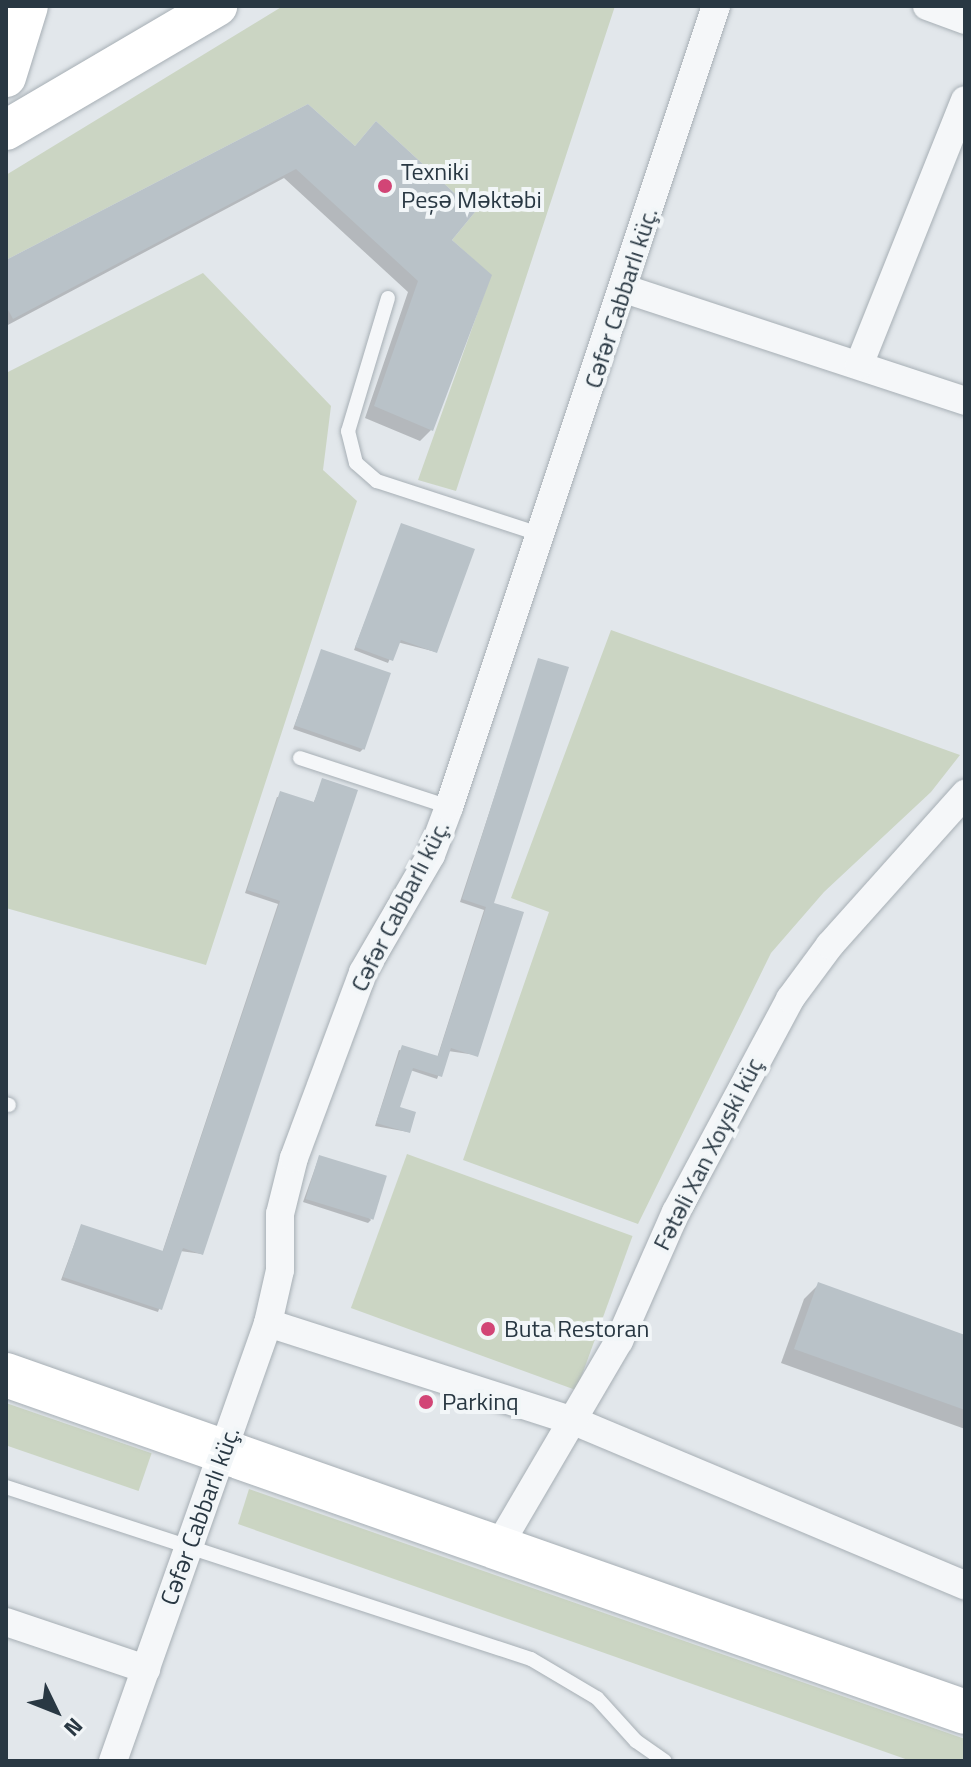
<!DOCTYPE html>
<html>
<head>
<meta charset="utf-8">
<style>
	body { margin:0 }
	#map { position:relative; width:971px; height:1767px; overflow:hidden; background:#e2e7eb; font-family:"Titillium Web",sans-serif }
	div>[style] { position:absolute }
	.green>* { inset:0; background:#cbd5c3; transform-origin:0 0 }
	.shadow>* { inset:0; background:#0003 }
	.building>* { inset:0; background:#b9c2c8; transform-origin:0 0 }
	.roads { filter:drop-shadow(0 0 2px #a7afb5) drop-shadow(0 0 2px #a7afb5) }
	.lane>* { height:14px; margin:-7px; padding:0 7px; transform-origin:7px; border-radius:7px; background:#f5f7f9 }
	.street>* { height:28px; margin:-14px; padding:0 14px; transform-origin:14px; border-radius:14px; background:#f5f7f9 }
	.secondary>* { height:40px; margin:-20px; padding:0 20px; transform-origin:20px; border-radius:20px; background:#fff }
	.highway>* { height:44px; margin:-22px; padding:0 22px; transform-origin:22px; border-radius:22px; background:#fff }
	.dots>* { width:22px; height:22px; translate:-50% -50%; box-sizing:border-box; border:4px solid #f2f6f8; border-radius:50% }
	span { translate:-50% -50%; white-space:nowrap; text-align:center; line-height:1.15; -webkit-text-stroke:8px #f2f6f8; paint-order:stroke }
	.poi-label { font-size:24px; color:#293843 }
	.left { translate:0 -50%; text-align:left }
	.street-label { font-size:24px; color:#293843 }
	.frame { position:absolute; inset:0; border:8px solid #293843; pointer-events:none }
	.north { position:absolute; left:16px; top:1671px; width:80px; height:80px; -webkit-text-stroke:6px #f2f6f8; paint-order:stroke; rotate:133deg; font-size:22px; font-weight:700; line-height:32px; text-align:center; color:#293843 }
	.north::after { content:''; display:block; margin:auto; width:28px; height:36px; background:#293843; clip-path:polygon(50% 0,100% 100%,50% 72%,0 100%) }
</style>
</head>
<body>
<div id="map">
	<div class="green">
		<i style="clip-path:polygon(283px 6px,615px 6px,456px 491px,418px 480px,491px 275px,452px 240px,475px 212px,376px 121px,355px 146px,308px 104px,6px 260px,6px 175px)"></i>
		<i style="clip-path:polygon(203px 273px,331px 406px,323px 470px,357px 501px,206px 965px,6px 908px,6px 373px)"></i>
		<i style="clip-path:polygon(611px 630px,960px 755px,931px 792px,824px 892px,771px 953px,638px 1224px,463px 1160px,549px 912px,511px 898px)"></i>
		<i style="left:407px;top:1154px;width:240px;height:164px;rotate:20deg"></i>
		<i style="left:6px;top:1403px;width:154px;height:40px;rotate:19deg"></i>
		<i style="clip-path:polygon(249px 1489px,965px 1739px,965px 1761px,911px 1761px,238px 1524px)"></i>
	</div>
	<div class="shadow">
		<i style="clip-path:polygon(308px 106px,450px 240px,431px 430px,420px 441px,365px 418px,408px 292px,284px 178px,6px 326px,6px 262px)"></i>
		<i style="clip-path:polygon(402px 525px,436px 652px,397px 642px,388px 663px,354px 650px)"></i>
		<i style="clip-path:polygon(322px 651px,363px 749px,360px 752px,293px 729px)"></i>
		<i style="clip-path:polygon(539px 660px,492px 904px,476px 1055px,448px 1051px,437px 1079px,410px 1070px,397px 1108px,414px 1113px,408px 1132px,375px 1126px,399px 1050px,437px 1058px,484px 910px,460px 902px)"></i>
		<i style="clip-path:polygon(323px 780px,202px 1254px,180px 1251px,158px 1312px,61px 1280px,81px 1226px,162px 1253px,278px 904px,245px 893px,277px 797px,313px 804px)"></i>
		<i style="clip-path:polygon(319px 1157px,371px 1220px,368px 1223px,303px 1202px)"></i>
		<i style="clip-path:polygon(818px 1285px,965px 1337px,965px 1429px,781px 1363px,804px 1299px)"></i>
	</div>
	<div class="building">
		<i style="clip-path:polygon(308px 104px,355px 146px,376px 121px,475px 212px,452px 240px,492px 275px,433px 431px,374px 406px,418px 281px,296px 169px,13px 319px,6px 306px,6px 260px)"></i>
		<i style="clip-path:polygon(401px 523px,475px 549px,437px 653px,401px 640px,393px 661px,355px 647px)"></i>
		<i style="left:321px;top:649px;width:74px;height:81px;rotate:19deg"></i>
		<i style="clip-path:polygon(538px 658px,569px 667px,494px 903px,524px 912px,478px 1057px,451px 1048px,442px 1077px,413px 1068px,400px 1107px,416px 1112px,410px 1133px,376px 1123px,402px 1045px,438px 1056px,486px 907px,462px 899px)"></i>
		<i style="clip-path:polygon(322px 778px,358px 790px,203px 1255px,183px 1248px,162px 1310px,63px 1277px,81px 1224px,163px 1251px,280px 901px,247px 890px,280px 791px,314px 802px)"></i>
		<i style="left:319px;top:1155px;width:71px;height:46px;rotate:17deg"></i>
		<i style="clip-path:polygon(818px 1282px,965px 1335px,965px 1410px,794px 1349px)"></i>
	</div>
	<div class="roads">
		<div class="lane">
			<i style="left:388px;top:298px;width:139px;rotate:106.7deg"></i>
			<i style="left:348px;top:431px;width:33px;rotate:76deg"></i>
			<i style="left:356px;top:463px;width:28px;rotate:41deg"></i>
			<i style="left:377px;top:481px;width:174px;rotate:18.1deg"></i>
			<i style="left:300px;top:758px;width:157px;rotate:18.2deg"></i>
			<i style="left:6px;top:1104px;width:3px;rotate:18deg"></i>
			<i style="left:6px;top:1487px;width:552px;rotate:18.14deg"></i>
			<i style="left:531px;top:1659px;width:77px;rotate:30.6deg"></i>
			<i style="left:597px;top:1698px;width:58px;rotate:47.8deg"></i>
			<i style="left:636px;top:1741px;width:35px;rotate:35deg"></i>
		</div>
		<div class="street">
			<i style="left:927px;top:6px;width:40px;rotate:20.2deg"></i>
			<i style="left:625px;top:289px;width:358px;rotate:18.2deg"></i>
			<i style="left:859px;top:365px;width:285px;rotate:-68.2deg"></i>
			<i style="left:268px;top:1323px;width:321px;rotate:17.8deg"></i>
			<i style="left:574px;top:1421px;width:424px;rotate:22.8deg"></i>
			<i style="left:498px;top:1547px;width:239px;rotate:-59.6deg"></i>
			<i style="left:619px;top:1341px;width:141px;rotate:-66.2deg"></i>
			<i style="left:676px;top:1212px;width:242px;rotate:-61.8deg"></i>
			<i style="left:790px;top:999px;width:67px;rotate:-53.5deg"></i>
			<i style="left:830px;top:945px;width:203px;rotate:-48.2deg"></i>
			<i style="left:6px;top:1622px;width:148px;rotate:18.6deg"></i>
			<i style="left:113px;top:1761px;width:465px;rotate:-70.5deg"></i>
			<i style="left:268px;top:1323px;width:54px;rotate:-77.2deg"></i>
			<i style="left:280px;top:1270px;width:56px;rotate:-90deg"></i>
			<i style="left:280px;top:1214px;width:58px;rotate:-76deg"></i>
			<i style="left:294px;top:1158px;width:198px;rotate:-69.6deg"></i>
			<i style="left:363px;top:972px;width:135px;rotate:-59.8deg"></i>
			<i style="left:431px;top:855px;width:51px;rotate:-69.4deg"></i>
			<i style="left:449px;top:807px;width:844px;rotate:-71.57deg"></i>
		</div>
		<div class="secondary">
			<i style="left:6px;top:77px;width:74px;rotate:-72.8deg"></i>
			<i style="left:6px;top:130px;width:245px;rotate:-30.4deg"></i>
		</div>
		<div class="highway">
			<i style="left:6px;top:1375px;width:1016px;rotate:19.36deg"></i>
		</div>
	</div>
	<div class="dots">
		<i style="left:385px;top:186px;background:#d24576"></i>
		<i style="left:488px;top:1329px;background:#d24576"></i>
		<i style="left:426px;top:1402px;background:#d24576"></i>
	</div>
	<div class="poi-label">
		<span class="left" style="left:401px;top:186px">Texniki<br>Peşə Məktəbi</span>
		<span class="left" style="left:504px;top:1329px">Buta Restoran</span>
		<span class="left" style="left:442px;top:1402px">Parkinq</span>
	</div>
	<div class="street-label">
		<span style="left:621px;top:298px;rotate:-72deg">Cəfər Cabbarlı küç.</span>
		<span style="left:400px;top:906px;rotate:-63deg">Cəfər Cabbarlı küç.</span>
		<span style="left:708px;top:1154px;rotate:-63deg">Fətəli Xan Xoyski küç</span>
		<span style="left:200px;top:1516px;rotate:-70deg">Cəfər Cabbarlı küç.</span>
	</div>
	<div class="frame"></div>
	<div class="north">N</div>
</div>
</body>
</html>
